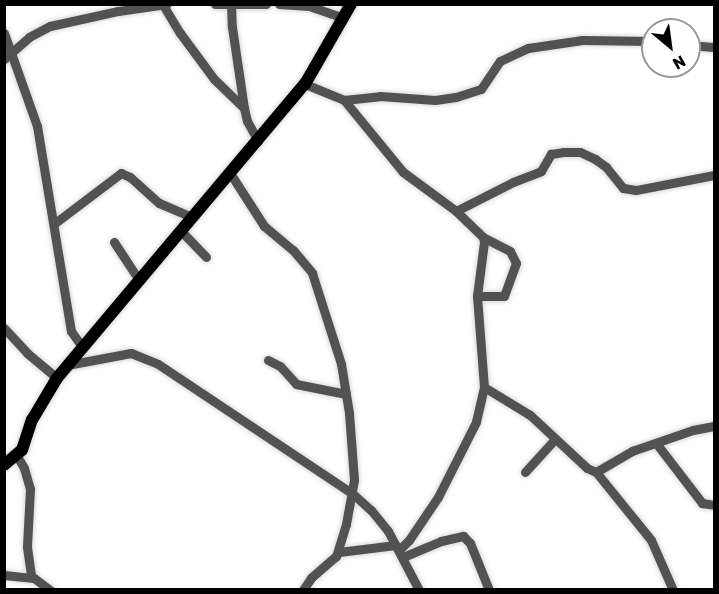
<!DOCTYPE html>
<html>
<head>
<meta charset="utf-8">
<style>
	body { margin:0 }
	#map { position:relative; width:719px; height:594px; overflow:hidden; background:#fff; font-family:Rubik,sans-serif }
	div>[style] { position:absolute }
	.roads { filter:drop-shadow(0 0 2px #dbdbdb) drop-shadow(0 0 2px #dbdbdb) }
	.minor>* { height:9px; margin:-4.5px; padding:0 4.5px; transform-origin:4.5px; border-radius:4.5px; background:#525252 }
	.major>* { height:12px; margin:-6px; padding:0 6px; transform-origin:6px; border-radius:6px; background:#000 }
	span { translate:-50% -50%; white-space:nowrap; text-align:center; line-height:1.15; -webkit-text-stroke:4.5px #fff; paint-order:stroke }
	.frame { position:absolute; inset:0; border:6px solid #000; pointer-events:none }
	.north { position:absolute; left:641px; top:18px; width:60px; height:60px; box-sizing:border-box; background:#fff; border:2px solid #999; border-radius:50%; rotate:151deg; font-size:16px; font-weight:700; line-height:24px; text-align:center; color:#000 }
	.north::after { content:''; display:block; margin:auto; width:21px; height:27px; background:#000; clip-path:polygon(50% 0,100% 100%,50% 72%,0 100%) }
</style>
</head>
<body>
<div id="map">
	<div class="roads">
		<div class="minor">
			<i style="left:215px;top:4px;width:51px"></i>
			<i style="left:231px;top:4px;width:23px;rotate:88deg"></i>
			<i style="left:232px;top:27px;width:82px;rotate:81.6deg"></i>
			<i style="left:244px;top:108px;width:13px;rotate:77deg"></i>
			<i style="left:247px;top:121px;width:23px;rotate:61deg"></i>
			<i style="left:279px;top:4px;width:30px;rotate:4deg"></i>
			<i style="left:309px;top:6px;width:37px;rotate:19deg"></i>
			<i style="left:163px;top:5px;width:33px;rotate:59deg"></i>
			<i style="left:180px;top:33px;width:57px;rotate:53.5deg"></i>
			<i style="left:214px;top:79px;width:42px;rotate:44deg"></i>
			<i style="left:4px;top:33px;width:99px;rotate:70.5deg"></i>
			<i style="left:37px;top:126px;width:208px;rotate:80.6deg"></i>
			<i style="left:71px;top:331px;width:19px;rotate:55deg"></i>
			<i style="left:689px;top:45px;width:25px;rotate:5deg"></i>
			<i style="left:4px;top:59px;width:33px;rotate:-41deg"></i>
			<i style="left:29px;top:37px;width:24px;rotate:-28deg"></i>
			<i style="left:50px;top:26px;width:70px;rotate:-12.4deg"></i>
			<i style="left:118px;top:11px;width:49px;rotate:-8.1deg"></i>
			<i style="left:305px;top:84px;width:42px;rotate:22.3deg"></i>
			<i style="left:344px;top:100px;width:93px;rotate:50.7deg"></i>
			<i style="left:403px;top:172px;width:66px;rotate:36.3deg"></i>
			<i style="left:456px;top:211px;width:37px;rotate:44deg"></i>
			<i style="left:483px;top:237px;width:5px;rotate:79deg"></i>
			<i style="left:484px;top:242px;width:54px;rotate:97.4deg"></i>
			<i style="left:477px;top:296px;width:91px;rotate:85.6deg"></i>
			<i style="left:484px;top:387px;width:36px;rotate:103deg"></i>
			<i style="left:476px;top:422px;width:84px;rotate:116.9deg"></i>
			<i style="left:438px;top:497px;width:52px;rotate:124deg"></i>
			<i style="left:409px;top:540px;width:14px;rotate:135deg"></i>
			<i style="left:344px;top:100px;width:36px;rotate:-6deg"></i>
			<i style="left:380px;top:96px;width:55px;rotate:4.2deg"></i>
			<i style="left:435px;top:100px;width:21px;rotate:-8deg"></i>
			<i style="left:456px;top:97px;width:26px;rotate:-18deg"></i>
			<i style="left:481px;top:89px;width:34px;rotate:-56deg"></i>
			<i style="left:500px;top:61px;width:31px;rotate:-25deg"></i>
			<i style="left:528px;top:48px;width:55px;rotate:-8.4deg"></i>
			<i style="left:582px;top:40px;width:71px;rotate:0.8deg"></i>
			<i style="left:230px;top:173px;width:63px;rotate:57.3deg"></i>
			<i style="left:264px;top:226px;width:38px;rotate:40deg"></i>
			<i style="left:293px;top:250px;width:30px;rotate:50deg"></i>
			<i style="left:312px;top:273px;width:96px;rotate:72.3deg"></i>
			<i style="left:341px;top:364px;width:50px;rotate:80.7deg"></i>
			<i style="left:349px;top:413px;width:67px;rotate:85.7deg"></i>
			<i style="left:354px;top:480px;width:45px;rotate:100.3deg"></i>
			<i style="left:346px;top:524px;width:34px;rotate:107deg"></i>
			<i style="left:336px;top:556px;width:33px;rotate:139deg"></i>
			<i style="left:311px;top:578px;width:14px;rotate:124deg"></i>
			<i style="left:456px;top:211px;width:64px;rotate:-27deg"></i>
			<i style="left:513px;top:182px;width:30px;rotate:-21deg"></i>
			<i style="left:541px;top:171px;width:20px;rotate:-60deg"></i>
			<i style="left:551px;top:154px;width:12px;rotate:-9deg"></i>
			<i style="left:563px;top:152px;width:17px"></i>
			<i style="left:580px;top:152px;width:17px;rotate:25deg"></i>
			<i style="left:595px;top:159px;width:14px;rotate:36deg"></i>
			<i style="left:606px;top:167px;width:27px;rotate:51deg"></i>
			<i style="left:623px;top:188px;width:13px;rotate:9deg"></i>
			<i style="left:636px;top:190px;width:79px;rotate:-10.9deg"></i>
			<i style="left:55px;top:223px;width:83px;rotate:-37.1deg"></i>
			<i style="left:121px;top:173px;width:10px;rotate:24deg"></i>
			<i style="left:130px;top:177px;width:39px;rotate:42deg"></i>
			<i style="left:159px;top:203px;width:36px;rotate:23deg"></i>
			<i style="left:181px;top:231px;width:36px;rotate:46deg"></i>
			<i style="left:114px;top:242px;width:45px;rotate:56.7deg"></i>
			<i style="left:477px;top:296px;width:27px"></i>
			<i style="left:504px;top:296px;width:35px;rotate:-70deg"></i>
			<i style="left:516px;top:263px;width:13px;rotate:-117deg"></i>
			<i style="left:510px;top:251px;width:30px;rotate:-153deg"></i>
			<i style="left:4px;top:328px;width:34px;rotate:47deg"></i>
			<i style="left:27px;top:353px;width:39px;rotate:40deg"></i>
			<i style="left:268px;top:360px;width:13px;rotate:27deg"></i>
			<i style="left:280px;top:366px;width:24px;rotate:48deg"></i>
			<i style="left:296px;top:384px;width:51px;rotate:11.3deg"></i>
			<i style="left:67px;top:365px;width:65px;rotate:-10.6deg"></i>
			<i style="left:131px;top:353px;width:29px;rotate:22deg"></i>
			<i style="left:158px;top:364px;width:234px;rotate:33.7deg"></i>
			<i style="left:353px;top:494px;width:24px;rotate:42deg"></i>
			<i style="left:371px;top:510px;width:27px;rotate:51deg"></i>
			<i style="left:388px;top:531px;width:67px;rotate:62.3deg"></i>
			<i style="left:484px;top:387px;width:54px;rotate:31.3deg"></i>
			<i style="left:530px;top:415px;width:78px;rotate:42.9deg"></i>
			<i style="left:587px;top:468px;width:10px;rotate:24deg"></i>
			<i style="left:596px;top:472px;width:42px;rotate:-30.3deg"></i>
			<i style="left:632px;top:451px;width:65px;rotate:-19deg"></i>
			<i style="left:693px;top:430px;width:21px;rotate:-11deg"></i>
			<i style="left:656px;top:443px;width:76px;rotate:52.5deg"></i>
			<i style="left:702px;top:503px;width:12px;rotate:9deg"></i>
			<i style="left:17px;top:456px;width:14px;rotate:60deg"></i>
			<i style="left:24px;top:468px;width:22px;rotate:74deg"></i>
			<i style="left:30px;top:489px;width:58px;rotate:93deg"></i>
			<i style="left:27px;top:547px;width:30px;rotate:82deg"></i>
			<i style="left:525px;top:472px;width:45px;rotate:-47.7deg"></i>
			<i style="left:596px;top:472px;width:87px;rotate:51deg"></i>
			<i style="left:651px;top:540px;width:55px;rotate:66.3deg"></i>
			<i style="left:339px;top:552px;width:57px;rotate:-7deg"></i>
			<i style="left:403px;top:557px;width:41px;rotate:-22.8deg"></i>
			<i style="left:441px;top:541px;width:23px;rotate:-13deg"></i>
			<i style="left:463px;top:536px;width:10px;rotate:45deg"></i>
			<i style="left:470px;top:543px;width:51px;rotate:68deg"></i>
			<i style="left:4px;top:575px;width:30px;rotate:6deg"></i>
			<i style="left:34px;top:578px;width:20px;rotate:37deg"></i>
		</div>
		<div class="major">
			<i style="left:4px;top:465px;width:23px;rotate:-40deg"></i>
			<i style="left:22px;top:450px;width:32px;rotate:-72deg"></i>
			<i style="left:32px;top:420px;width:49px;rotate:-59.2deg"></i>
			<i style="left:57px;top:378px;width:385px;rotate:-49.9deg"></i>
			<i style="left:305px;top:84px;width:92px;rotate:-60.1deg"></i>
		</div>
	</div>
	<div class="frame"></div>
	<div class="north">N</div>
</div>
</body>
</html>
